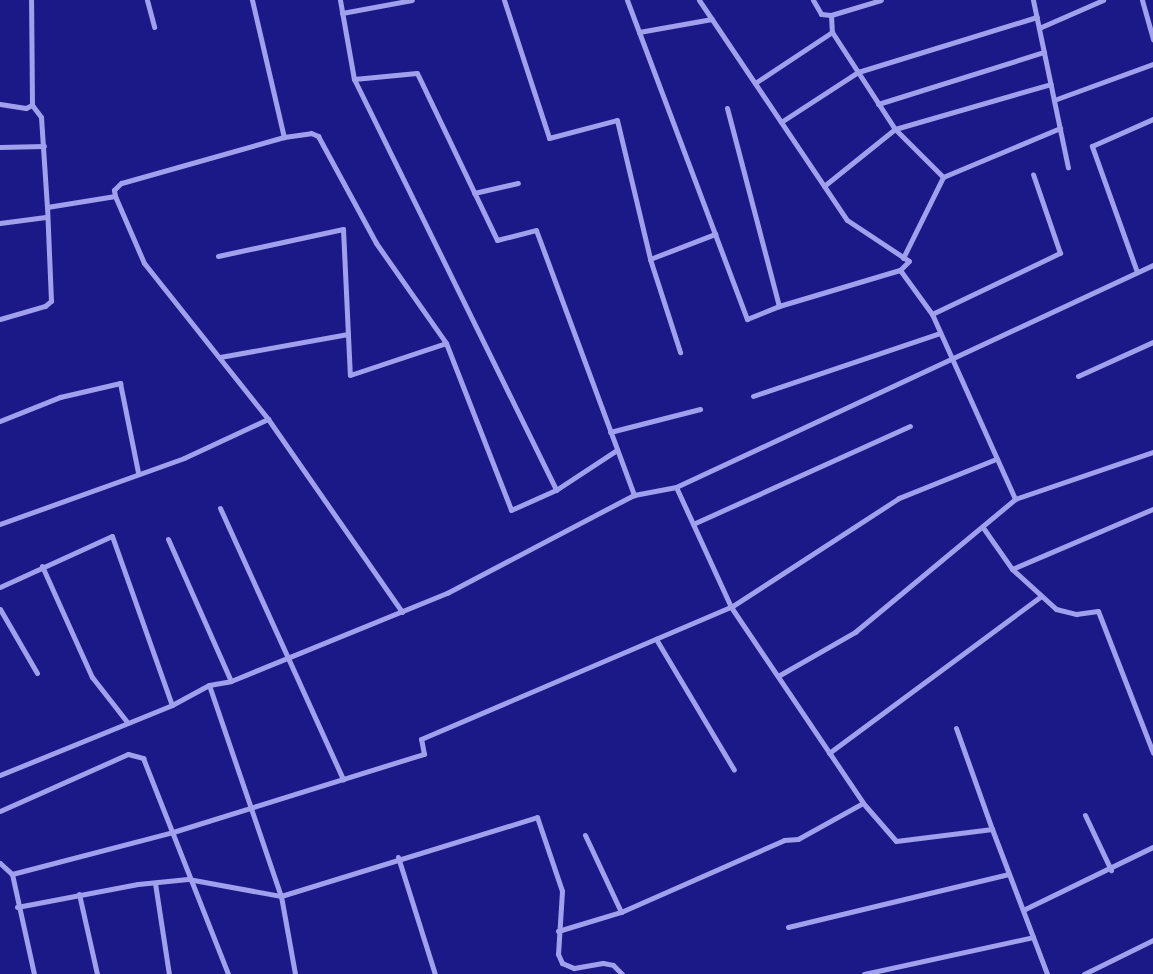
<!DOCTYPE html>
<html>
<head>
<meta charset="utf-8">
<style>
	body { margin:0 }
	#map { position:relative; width:1153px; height:974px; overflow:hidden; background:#1b1888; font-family:Montserrat,sans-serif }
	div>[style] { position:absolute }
	.street>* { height:5px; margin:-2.5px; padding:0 2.5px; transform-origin:2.5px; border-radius:2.5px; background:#a1a0ed }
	span { translate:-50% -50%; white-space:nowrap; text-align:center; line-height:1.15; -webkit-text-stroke:4px #1b1888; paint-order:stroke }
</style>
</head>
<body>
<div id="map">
	<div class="street">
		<i style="left:147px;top:0;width:28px;rotate:75deg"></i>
		<i style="left:252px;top:0;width:141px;rotate:76.9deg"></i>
		<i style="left:284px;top:137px;width:169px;rotate:164.2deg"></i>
		<i style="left:121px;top:183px;width:10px;rotate:135deg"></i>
		<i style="left:114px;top:190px;width:6px;rotate:81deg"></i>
		<i style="left:115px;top:196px;width:73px;rotate:66.6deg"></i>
		<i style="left:144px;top:263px;width:199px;rotate:51.5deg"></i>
		<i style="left:268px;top:419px;width:235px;rotate:55.2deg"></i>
		<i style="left:340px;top:0;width:80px;rotate:80deg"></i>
		<i style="left:354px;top:79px;width:458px;rotate:63.8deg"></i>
		<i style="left:504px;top:0;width:145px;rotate:71.9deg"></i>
		<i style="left:549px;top:138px;width:70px;rotate:-14.8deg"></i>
		<i style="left:617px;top:120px;width:143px;rotate:76.6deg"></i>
		<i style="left:650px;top:259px;width:70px;rotate:-21deg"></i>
		<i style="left:627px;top:0;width:341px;rotate:69.4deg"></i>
		<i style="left:747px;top:319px;width:35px;rotate:-22deg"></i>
		<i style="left:779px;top:306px;width:126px;rotate:-16.6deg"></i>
		<i style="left:699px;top:0;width:265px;rotate:56.1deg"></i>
		<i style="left:847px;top:220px;width:74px;rotate:33.5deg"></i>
		<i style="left:909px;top:261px;width:13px;rotate:135deg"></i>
		<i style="left:900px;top:270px;width:54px;rotate:54deg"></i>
		<i style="left:932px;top:314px;width:203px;rotate:65.8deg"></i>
		<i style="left:1015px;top:499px;width:146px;rotate:-18.8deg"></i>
		<i style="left:813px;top:0;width:16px;rotate:60deg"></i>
		<i style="left:821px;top:14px;width:10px;rotate:6deg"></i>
		<i style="left:831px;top:15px;width:17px;rotate:87deg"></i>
		<i style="left:832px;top:32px;width:116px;rotate:57deg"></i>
		<i style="left:895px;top:129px;width:68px;rotate:45deg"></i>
		<i style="left:1033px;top:0;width:171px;rotate:78.2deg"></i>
		<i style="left:1142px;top:0;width:41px;rotate:74.2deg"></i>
		<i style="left:342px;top:13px;width:71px;rotate:-10.5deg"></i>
		<i style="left:831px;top:15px;width:52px;rotate:-16.7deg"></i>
		<i style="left:1039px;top:28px;width:70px;rotate:-23.6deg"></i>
		<i style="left:639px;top:32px;width:74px;rotate:-10.1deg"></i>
		<i style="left:354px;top:79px;width:63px;rotate:-5.4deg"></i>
		<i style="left:417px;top:73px;width:185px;rotate:64.4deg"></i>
		<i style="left:497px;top:240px;width:40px;rotate:-14.4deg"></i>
		<i style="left:536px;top:230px;width:283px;rotate:69.7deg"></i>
		<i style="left:755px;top:83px;width:92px;rotate:-33.5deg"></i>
		<i style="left:1054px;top:100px;width:105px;rotate:-20deg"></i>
		<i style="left:0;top:104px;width:26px;rotate:9deg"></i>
		<i style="left:26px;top:108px;width:7px;rotate:-27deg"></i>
		<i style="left:32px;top:105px;width:105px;rotate:-90.5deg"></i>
		<i style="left:878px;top:104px;width:174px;rotate:-17.4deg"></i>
		<i style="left:32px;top:105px;width:15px;rotate:53deg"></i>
		<i style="left:41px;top:117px;width:90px;rotate:86.2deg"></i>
		<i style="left:727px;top:108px;width:205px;rotate:75.3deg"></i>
		<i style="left:781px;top:122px;width:92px;rotate:-33deg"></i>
		<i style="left:858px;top:72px;width:187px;rotate:-17.1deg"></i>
		<i style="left:284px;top:137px;width:27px;rotate:-8deg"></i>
		<i style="left:311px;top:133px;width:8px;rotate:23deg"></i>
		<i style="left:318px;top:136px;width:122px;rotate:61.5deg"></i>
		<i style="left:376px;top:243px;width:122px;rotate:55deg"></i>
		<i style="left:446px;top:343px;width:179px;rotate:68.7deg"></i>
		<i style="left:511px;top:510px;width:49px;rotate:-24deg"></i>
		<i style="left:556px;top:490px;width:73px;rotate:-33.3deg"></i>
		<i style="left:0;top:147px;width:44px;rotate:-1.3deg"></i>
		<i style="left:824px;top:186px;width:91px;rotate:-38.8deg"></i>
		<i style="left:895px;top:129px;width:162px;rotate:-16.1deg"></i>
		<i style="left:474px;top:193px;width:45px;rotate:-12.8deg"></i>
		<i style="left:0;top:223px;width:46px;rotate:-7.4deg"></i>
		<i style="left:218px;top:256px;width:128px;rotate:-12.2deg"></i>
		<i style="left:343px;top:229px;width:146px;rotate:87.3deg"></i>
		<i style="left:350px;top:375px;width:101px;rotate:-18.4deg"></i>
		<i style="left:903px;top:258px;width:90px;rotate:-63.7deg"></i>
		<i style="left:943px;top:177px;width:127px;rotate:-22.7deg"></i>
		<i style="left:650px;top:259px;width:98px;rotate:72.1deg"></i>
		<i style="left:1137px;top:272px;width:134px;rotate:-109.7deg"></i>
		<i style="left:1092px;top:146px;width:67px;rotate:-23.9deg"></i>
		<i style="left:932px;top:314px;width:142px;rotate:-25.5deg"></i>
		<i style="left:1060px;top:253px;width:83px;rotate:-108.9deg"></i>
		<i style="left:0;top:319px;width:47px;rotate:-16.1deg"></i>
		<i style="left:45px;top:306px;width:8px;rotate:-40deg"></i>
		<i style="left:51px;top:301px;width:94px;rotate:-92.4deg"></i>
		<i style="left:47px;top:207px;width:69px;rotate:-9.2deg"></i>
		<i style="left:220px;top:357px;width:130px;rotate:-10.2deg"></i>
		<i style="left:1078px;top:376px;width:82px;rotate:-24.4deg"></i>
		<i style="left:753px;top:396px;width:197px;rotate:-18.6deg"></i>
		<i style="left:0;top:421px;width:65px;rotate:-21.8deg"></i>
		<i style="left:60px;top:397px;width:62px;rotate:-13.1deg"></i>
		<i style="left:120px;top:383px;width:91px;rotate:78.6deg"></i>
		<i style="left:610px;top:432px;width:93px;rotate:-14.3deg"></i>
		<i style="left:996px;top:459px;width:105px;rotate:158.1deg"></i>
		<i style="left:899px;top:498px;width:200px;rotate:147deg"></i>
		<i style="left:731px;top:607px;width:236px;rotate:56deg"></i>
		<i style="left:863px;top:803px;width:50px;rotate:49deg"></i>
		<i style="left:896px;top:841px;width:97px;rotate:-7.1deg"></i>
		<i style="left:992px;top:829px;width:155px;rotate:69.2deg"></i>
		<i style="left:220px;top:508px;width:298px;rotate:65.6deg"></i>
		<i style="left:0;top:524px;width:195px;rotate:-19.7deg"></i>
		<i style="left:184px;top:458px;width:93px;rotate:-24.9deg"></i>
		<i style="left:693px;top:524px;width:238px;rotate:-24.3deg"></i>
		<i style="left:984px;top:529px;width:49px;rotate:55deg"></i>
		<i style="left:1012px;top:569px;width:153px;rotate:-23.1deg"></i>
		<i style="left:168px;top:539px;width:155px;rotate:66.1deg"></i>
		<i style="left:42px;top:566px;width:122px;rotate:65.8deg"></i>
		<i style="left:92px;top:677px;width:58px;rotate:52deg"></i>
		<i style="left:1012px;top:569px;width:59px;rotate:42.3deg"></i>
		<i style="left:1056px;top:609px;width:21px;rotate:14deg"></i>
		<i style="left:1076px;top:614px;width:22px;rotate:-8deg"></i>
		<i style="left:1098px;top:611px;width:152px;rotate:68.8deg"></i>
		<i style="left:0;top:587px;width:123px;rotate:-24.5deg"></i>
		<i style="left:112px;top:536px;width:179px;rotate:70.5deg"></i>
		<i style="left:0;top:609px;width:74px;rotate:60deg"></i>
		<i style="left:656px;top:639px;width:152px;rotate:59.2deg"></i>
		<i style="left:778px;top:676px;width:89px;rotate:-29.7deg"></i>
		<i style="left:855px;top:632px;width:208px;rotate:-39.7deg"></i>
		<i style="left:209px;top:685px;width:223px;rotate:71.2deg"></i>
		<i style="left:281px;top:896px;width:79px;rotate:79.8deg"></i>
		<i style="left:956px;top:728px;width:107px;rotate:70.4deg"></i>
		<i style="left:829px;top:753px;width:262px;rotate:-36.5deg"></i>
		<i style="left:0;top:775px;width:186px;rotate:-22.1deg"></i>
		<i style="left:172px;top:705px;width:42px;rotate:-28.4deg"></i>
		<i style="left:209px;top:685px;width:22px;rotate:-10deg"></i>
		<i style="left:231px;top:681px;width:233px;rotate:-22.2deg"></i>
		<i style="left:447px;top:593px;width:211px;rotate:-27.7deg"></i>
		<i style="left:634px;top:495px;width:43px;rotate:-10.8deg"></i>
		<i style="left:676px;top:487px;width:526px;rotate:-24.96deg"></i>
		<i style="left:0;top:811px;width:140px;rotate:-24deg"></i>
		<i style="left:128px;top:754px;width:16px;rotate:15deg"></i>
		<i style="left:143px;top:758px;width:232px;rotate:68.5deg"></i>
		<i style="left:1085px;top:815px;width:61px;rotate:64.7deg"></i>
		<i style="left:585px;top:835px;width:85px;rotate:64.9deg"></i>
		<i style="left:398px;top:857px;width:123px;rotate:72.5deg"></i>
		<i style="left:0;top:863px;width:16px;rotate:43deg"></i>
		<i style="left:12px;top:874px;width:102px;rotate:77.6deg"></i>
		<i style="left:12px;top:874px;width:166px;rotate:-14.6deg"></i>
		<i style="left:173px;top:832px;width:263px;rotate:-17.3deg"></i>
		<i style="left:424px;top:754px;width:15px;rotate:-101deg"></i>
		<i style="left:421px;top:739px;width:337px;rotate:-23.1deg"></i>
		<i style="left:731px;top:607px;width:132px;rotate:-114.6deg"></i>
		<i style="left:155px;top:883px;width:92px;rotate:81.3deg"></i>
		<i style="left:79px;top:894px;width:82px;rotate:77.3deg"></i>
		<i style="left:17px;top:907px;width:123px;rotate:-10.8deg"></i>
		<i style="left:138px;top:884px;width:50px;rotate:-5.7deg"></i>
		<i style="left:188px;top:879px;width:95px;rotate:10.4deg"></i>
		<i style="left:281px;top:896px;width:268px;rotate:-17.1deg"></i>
		<i style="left:537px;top:817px;width:78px;rotate:71.3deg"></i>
		<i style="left:562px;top:891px;width:63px;rotate:93.6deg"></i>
		<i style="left:558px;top:954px;width:10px;rotate:66deg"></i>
		<i style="left:562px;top:963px;width:13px;rotate:23deg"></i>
		<i style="left:574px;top:968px;width:29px;rotate:-10deg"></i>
		<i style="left:603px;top:963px;width:10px;rotate:11deg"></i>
		<i style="left:613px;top:965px;width:13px;rotate:45deg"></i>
		<i style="left:1023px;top:910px;width:144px;rotate:-25.9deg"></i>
		<i style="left:788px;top:927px;width:227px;rotate:-13.5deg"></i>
		<i style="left:558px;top:931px;width:66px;rotate:-16.8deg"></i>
		<i style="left:621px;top:912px;width:178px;rotate:-23.8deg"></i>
		<i style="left:784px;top:840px;width:14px;rotate:-4deg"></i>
		<i style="left:798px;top:839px;width:74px;rotate:-29deg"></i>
		<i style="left:864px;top:974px;width:173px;rotate:-12.3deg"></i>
		<i style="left:1084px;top:974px;width:77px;rotate:-26.2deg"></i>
	</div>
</div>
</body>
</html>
